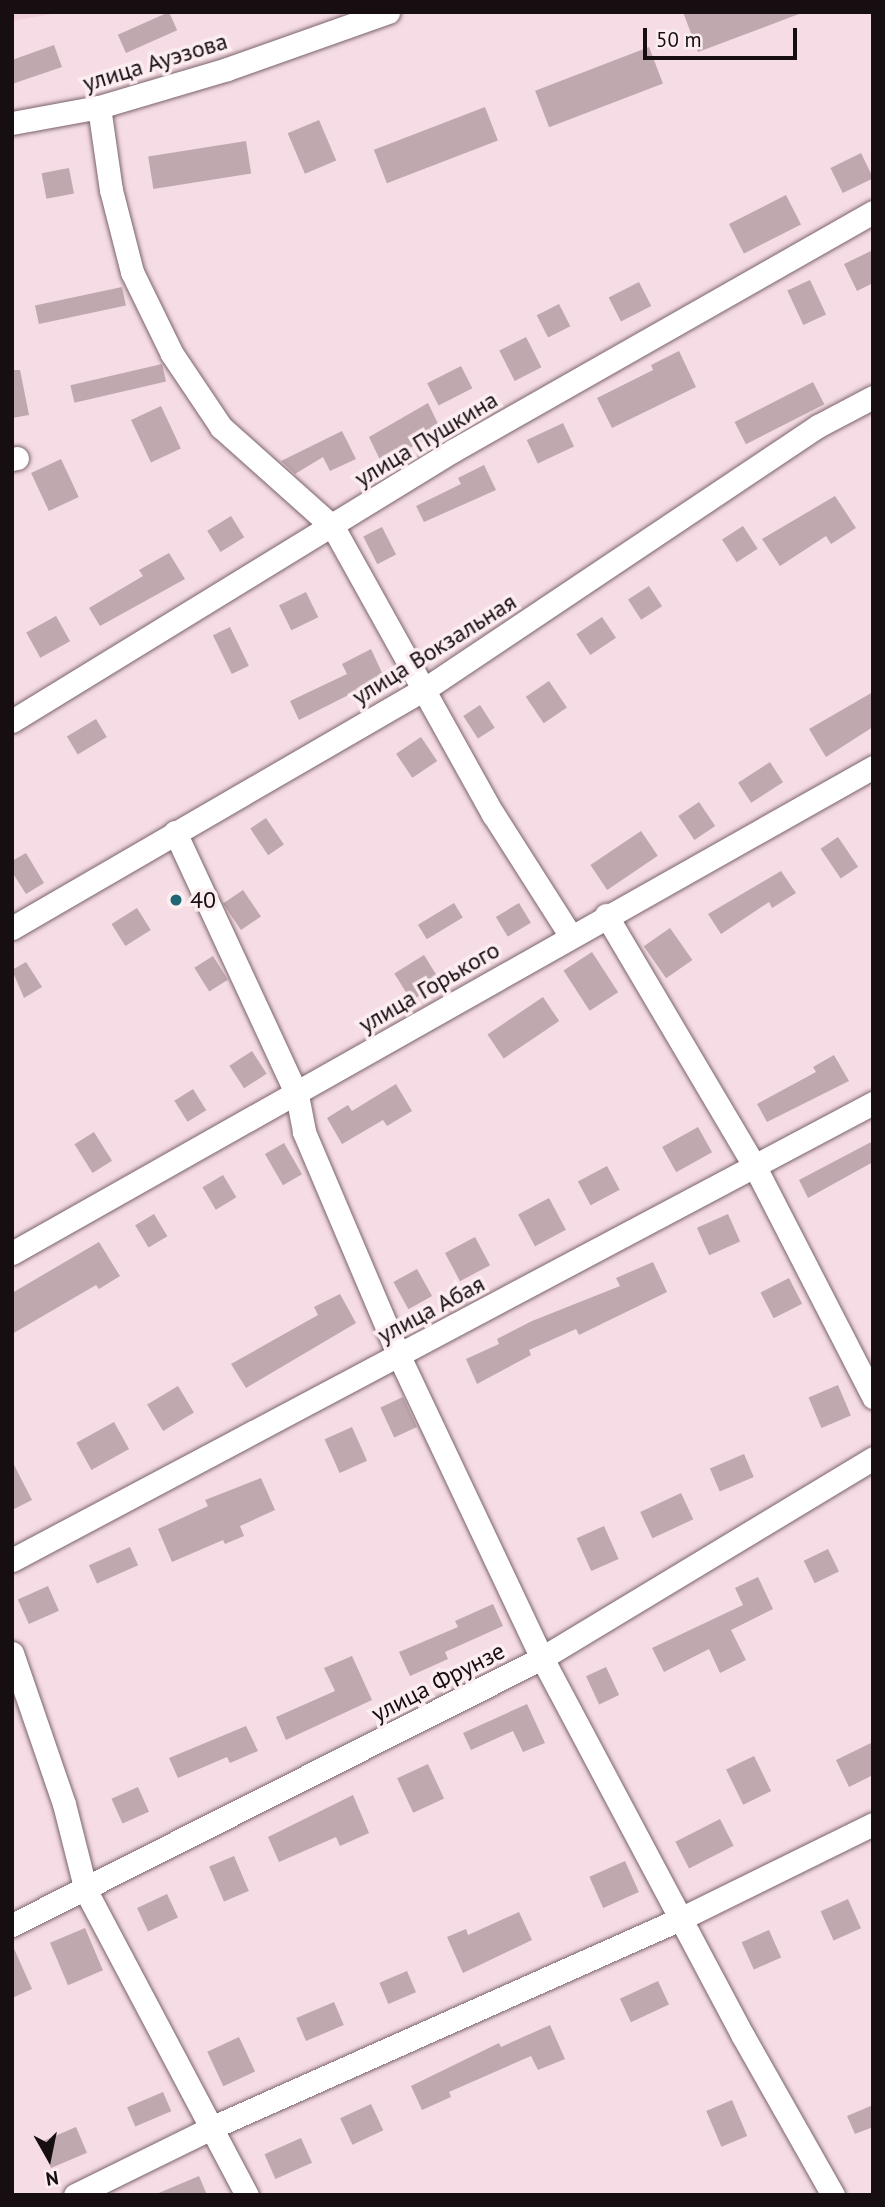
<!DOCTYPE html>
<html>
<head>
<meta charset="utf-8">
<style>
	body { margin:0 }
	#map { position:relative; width:885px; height:2207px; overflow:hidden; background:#f6dce4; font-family:"PT Sans",sans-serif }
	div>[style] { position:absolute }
	.built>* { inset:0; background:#f1cfd9 }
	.building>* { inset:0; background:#c0a8af; transform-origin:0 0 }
	.roads { filter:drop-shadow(0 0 2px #7a646a) drop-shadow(0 0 2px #7a646a) }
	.minor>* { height:23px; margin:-11.5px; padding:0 11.5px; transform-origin:11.5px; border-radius:11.5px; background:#fff }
	.dots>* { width:19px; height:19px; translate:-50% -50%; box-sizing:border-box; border:4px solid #fcedf1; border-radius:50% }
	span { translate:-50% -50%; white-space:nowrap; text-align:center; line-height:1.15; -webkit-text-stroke:7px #fcedf1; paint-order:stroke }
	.street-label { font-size:24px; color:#160e11 }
	.poi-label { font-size:24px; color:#160e11 }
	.left { translate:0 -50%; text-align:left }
	.frame { position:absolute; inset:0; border:14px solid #160e11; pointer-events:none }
	.north { position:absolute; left:14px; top:2123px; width:70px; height:70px; -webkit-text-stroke:5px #fcedf1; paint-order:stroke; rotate:171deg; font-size:19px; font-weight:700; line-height:28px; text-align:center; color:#160e11 }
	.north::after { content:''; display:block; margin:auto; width:24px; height:32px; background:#160e11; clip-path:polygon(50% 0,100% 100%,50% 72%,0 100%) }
	.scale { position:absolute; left:643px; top:28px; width:154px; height:32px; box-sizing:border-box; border:4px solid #160e11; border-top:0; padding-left:9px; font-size:21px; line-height:24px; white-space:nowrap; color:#160e11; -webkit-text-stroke:5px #fcedf1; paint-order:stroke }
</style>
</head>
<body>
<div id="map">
	<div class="built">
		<i style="clip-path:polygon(12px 12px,64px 12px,12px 21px)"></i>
	</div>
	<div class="building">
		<i style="left:169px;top:12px;width:20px;height:56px;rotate:66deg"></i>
		<i style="clip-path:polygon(683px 12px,799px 12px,799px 14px,698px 52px)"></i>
		<i style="clip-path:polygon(54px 45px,62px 67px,12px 84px,12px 60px)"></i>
		<i style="left:649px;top:47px;width:39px;height:122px;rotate:69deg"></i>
		<i style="left:485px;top:107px;width:36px;height:119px;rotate:69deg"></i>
		<i style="left:319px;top:120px;width:44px;height:34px;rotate:67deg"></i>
		<i style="left:246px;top:141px;width:33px;height:99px;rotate:81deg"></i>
		<i style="left:861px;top:153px;width:28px;height:34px;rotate:64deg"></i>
		<i style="left:69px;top:168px;width:26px;height:28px;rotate:79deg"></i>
		<i style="left:786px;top:195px;width:33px;height:64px;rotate:63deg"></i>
		<i style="clip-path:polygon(873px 250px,873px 283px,857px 291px,844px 264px)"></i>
		<i style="left:810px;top:280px;width:38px;height:25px;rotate:65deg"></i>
		<i style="left:639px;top:282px;width:27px;height:34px;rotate:63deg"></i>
		<i style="left:122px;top:287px;width:19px;height:89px;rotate:78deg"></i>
		<i style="left:559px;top:304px;width:25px;height:25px;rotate:63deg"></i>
		<i style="left:526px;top:337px;width:34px;height:30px;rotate:63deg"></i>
		<i style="clip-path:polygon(679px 351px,696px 387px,612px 428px,597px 398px,653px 370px,651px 365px)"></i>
		<i style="left:162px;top:364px;width:18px;height:94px;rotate:77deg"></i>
		<i style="left:461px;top:366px;width:25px;height:38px;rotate:63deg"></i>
		<i style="clip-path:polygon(12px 370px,20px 370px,29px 415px,12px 418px)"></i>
		<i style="left:813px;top:382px;width:25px;height:88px;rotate:63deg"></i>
		<i style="clip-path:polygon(428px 403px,442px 432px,381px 462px,369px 437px)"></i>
		<i style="left:161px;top:406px;width:47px;height:33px;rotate:65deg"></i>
		<i style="left:563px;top:423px;width:26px;height:40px;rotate:65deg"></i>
		<i style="clip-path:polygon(342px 431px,356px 459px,330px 471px,323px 457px,295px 474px,281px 461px)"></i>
		<i style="left:61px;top:459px;width:42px;height:33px;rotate:65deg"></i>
		<i style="clip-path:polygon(484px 465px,496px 490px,424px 522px,416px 506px,461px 484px,458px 478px)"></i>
		<i style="clip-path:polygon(835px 496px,856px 528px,831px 544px,826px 536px,780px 566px,762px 539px)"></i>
		<i style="left:231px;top:516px;width:25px;height:28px;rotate:58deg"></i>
		<i style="left:743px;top:526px;width:27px;height:25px;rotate:57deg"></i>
		<i style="left:382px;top:527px;width:31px;height:21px;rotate:63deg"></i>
		<i style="clip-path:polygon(169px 553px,185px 579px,100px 626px,89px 608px,143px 576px,139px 570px)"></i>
		<i style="left:649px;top:586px;width:24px;height:25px;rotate:57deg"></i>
		<i style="left:306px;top:592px;width:28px;height:30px;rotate:64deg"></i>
		<i style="left:56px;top:616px;width:29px;height:34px;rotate:61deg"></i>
		<i style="left:602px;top:617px;width:25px;height:31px;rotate:56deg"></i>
		<i style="left:230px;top:627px;width:43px;height:19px;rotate:64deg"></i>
		<i style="clip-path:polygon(371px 649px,384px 677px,299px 720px,290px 701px,347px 674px,342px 664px)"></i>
		<i style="left:549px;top:681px;width:32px;height:28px;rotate:56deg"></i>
		<i style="clip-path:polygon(873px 692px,873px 727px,826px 757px,809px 729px)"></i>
		<i style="left:480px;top:705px;width:27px;height:20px;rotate:57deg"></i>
		<i style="left:96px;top:719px;width:21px;height:34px;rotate:59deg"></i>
		<i style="left:421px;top:737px;width:29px;height:30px;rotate:56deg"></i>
		<i style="left:770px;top:762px;width:24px;height:38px;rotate:57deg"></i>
		<i style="left:699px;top:802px;width:29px;height:25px;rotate:56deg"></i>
		<i style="left:266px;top:818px;width:32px;height:19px;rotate:56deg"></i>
		<i style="left:641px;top:831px;width:30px;height:61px;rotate:56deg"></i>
		<i style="left:838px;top:837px;width:36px;height:21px;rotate:56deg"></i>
		<i style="clip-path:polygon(26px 853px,44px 883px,26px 894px,12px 872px,12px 861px)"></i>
		<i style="clip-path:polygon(781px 871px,796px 893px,772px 908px,769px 902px,721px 934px,708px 914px)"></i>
		<i style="left:243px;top:890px;width:32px;height:24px;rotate:56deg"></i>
		<i style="left:454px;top:903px;width:17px;height:42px;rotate:59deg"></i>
		<i style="left:519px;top:903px;width:23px;height:27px;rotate:59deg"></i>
		<i style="left:137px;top:908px;width:26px;height:30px;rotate:58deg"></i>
		<i style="left:670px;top:928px;width:39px;height:32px;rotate:55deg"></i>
		<i style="left:592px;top:952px;width:48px;height:34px;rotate:57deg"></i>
		<i style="left:424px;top:955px;width:32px;height:35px;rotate:58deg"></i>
		<i style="left:213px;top:956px;width:28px;height:22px;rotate:58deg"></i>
		<i style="clip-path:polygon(26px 962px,42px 987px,24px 998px,12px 970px)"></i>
		<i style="left:543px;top:997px;width:29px;height:67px;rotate:56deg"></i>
		<i style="left:252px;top:1051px;width:27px;height:27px;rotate:57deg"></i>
		<i style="clip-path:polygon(834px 1055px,849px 1081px,767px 1122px,757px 1104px,816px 1072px,813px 1067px)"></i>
		<i style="clip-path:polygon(396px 1084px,412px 1111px,387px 1126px,383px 1120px,342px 1144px,327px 1118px,348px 1105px,352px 1111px)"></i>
		<i style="left:193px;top:1089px;width:25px;height:22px;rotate:58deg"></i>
		<i style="left:698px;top:1127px;width:29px;height:41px;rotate:61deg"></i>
		<i style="left:94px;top:1132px;width:34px;height:23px;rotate:58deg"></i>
		<i style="clip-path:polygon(873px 1141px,873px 1162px,808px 1198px,799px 1180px)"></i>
		<i style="left:284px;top:1143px;width:36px;height:22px;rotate:60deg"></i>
		<i style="left:607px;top:1166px;width:27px;height:33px;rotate:62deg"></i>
		<i style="left:223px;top:1175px;width:26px;height:24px;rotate:59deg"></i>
		<i style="left:549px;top:1198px;width:36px;height:35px;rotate:62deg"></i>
		<i style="left:154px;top:1214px;width:26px;height:22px;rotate:59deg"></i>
		<i style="left:728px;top:1214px;width:30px;height:34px;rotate:66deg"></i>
		<i style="left:475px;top:1237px;width:32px;height:34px;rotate:62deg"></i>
		<i style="clip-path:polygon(99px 1242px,120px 1276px,99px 1289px,96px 1285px,12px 1334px,12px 1293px)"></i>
		<i style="clip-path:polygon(653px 1262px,667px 1292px,579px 1335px,576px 1329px,529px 1350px,531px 1355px,477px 1384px,466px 1359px,499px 1344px,497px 1339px,532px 1321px,620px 1286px,616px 1278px)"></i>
		<i style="left:417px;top:1269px;width:31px;height:27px;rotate:61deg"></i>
		<i style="left:789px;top:1278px;width:29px;height:32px;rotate:63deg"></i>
		<i style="clip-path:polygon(340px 1294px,356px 1323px,246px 1388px,231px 1364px,318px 1315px,314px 1307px)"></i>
		<i style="left:838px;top:1385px;width:33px;height:32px;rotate:67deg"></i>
		<i style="left:178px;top:1386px;width:31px;height:36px;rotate:59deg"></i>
		<i style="left:403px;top:1397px;width:33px;height:25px;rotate:65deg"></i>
		<i style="left:114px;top:1422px;width:31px;height:43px;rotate:61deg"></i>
		<i style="left:352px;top:1427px;width:37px;height:30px;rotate:66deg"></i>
		<i style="left:744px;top:1454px;width:25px;height:37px;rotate:67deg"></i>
		<i style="clip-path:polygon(12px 1461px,32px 1500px,12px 1510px)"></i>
		<i style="clip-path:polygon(261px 1478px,275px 1510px,240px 1526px,244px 1536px,225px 1544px,223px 1540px,172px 1562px,158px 1529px,208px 1506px,205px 1500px)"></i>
		<i style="left:681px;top:1493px;width:29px;height:45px;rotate:65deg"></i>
		<i style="left:604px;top:1526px;width:36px;height:30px;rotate:66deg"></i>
		<i style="left:130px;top:1547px;width:20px;height:45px;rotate:66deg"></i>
		<i style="left:828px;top:1549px;width:25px;height:27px;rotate:64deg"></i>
		<i style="clip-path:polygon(758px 1577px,773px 1609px,731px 1630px,746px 1660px,720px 1673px,709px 1649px,664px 1672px,652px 1648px,743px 1605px,735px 1588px)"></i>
		<i style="left:48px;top:1586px;width:27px;height:33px;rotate:66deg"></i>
		<i style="clip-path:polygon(493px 1604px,503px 1626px,445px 1652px,448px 1659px,410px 1676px,399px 1652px,458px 1627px,455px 1621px)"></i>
		<i style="clip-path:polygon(352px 1656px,372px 1700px,286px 1740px,276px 1717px,335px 1691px,324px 1668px)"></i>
		<i style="left:606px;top:1667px;width:31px;height:22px;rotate:65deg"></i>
		<i style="clip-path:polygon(527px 1704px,545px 1743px,523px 1752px,513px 1731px,471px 1750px,463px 1733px)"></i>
		<i style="clip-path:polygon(246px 1726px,258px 1751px,230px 1763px,227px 1757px,178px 1778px,169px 1758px)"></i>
		<i style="clip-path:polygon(873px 1742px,873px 1775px,849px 1787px,836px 1760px)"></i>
		<i style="left:754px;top:1756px;width:39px;height:31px;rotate:64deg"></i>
		<i style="left:428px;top:1764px;width:38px;height:34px;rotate:65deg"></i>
		<i style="left:138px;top:1787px;width:27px;height:29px;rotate:66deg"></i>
		<i style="clip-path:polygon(353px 1795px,369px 1833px,340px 1846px,336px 1837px,279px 1862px,268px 1837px)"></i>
		<i style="left:720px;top:1819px;width:30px;height:50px;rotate:63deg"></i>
		<i style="left:234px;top:1856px;width:38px;height:27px;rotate:67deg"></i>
		<i style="left:625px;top:1861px;width:34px;height:39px;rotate:66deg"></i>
		<i style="left:167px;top:1894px;width:26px;height:33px;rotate:65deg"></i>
		<i style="left:848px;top:1899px;width:32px;height:30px;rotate:66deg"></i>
		<i style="clip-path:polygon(519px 1912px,532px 1940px,463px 1973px,447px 1937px,466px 1929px,468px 1935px)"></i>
		<i style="left:85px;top:1928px;width:46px;height:38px;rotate:67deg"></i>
		<i style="left:769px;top:1930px;width:30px;height:30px;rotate:66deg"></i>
		<i style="clip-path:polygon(12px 1944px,32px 1989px,12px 1998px)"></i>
		<i style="left:407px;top:1971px;width:23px;height:30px;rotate:67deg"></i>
		<i style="left:658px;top:1981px;width:26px;height:42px;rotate:65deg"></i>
		<i style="left:334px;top:2002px;width:25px;height:41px;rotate:67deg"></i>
		<i style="clip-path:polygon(550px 2025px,565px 2059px,538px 2070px,531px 2056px,449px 2092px,451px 2097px,422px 2110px,411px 2086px,499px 2043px,501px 2047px)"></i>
		<i style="left:239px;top:2037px;width:38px;height:35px;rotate:65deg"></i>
		<i style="left:163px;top:2092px;width:21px;height:39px;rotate:67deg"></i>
		<i style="left:732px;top:2100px;width:39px;height:28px;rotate:67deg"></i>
		<i style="left:371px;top:2104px;width:29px;height:34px;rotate:65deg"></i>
		<i style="clip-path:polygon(873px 2105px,873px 2127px,855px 2134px,847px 2116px)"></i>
		<i style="left:76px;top:2127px;width:28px;height:39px;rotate:67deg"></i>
		<i style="left:301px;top:2138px;width:27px;height:40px;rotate:66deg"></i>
		<i style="clip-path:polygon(199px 2176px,207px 2195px,154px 2195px)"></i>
	</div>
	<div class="roads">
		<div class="minor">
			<i style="left:99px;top:107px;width:84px;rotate:81.8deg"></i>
			<i style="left:111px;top:190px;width:85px;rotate:75.6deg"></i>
			<i style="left:132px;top:272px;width:91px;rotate:64deg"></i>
			<i style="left:172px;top:354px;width:88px;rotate:56.1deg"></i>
			<i style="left:221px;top:427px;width:150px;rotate:41.8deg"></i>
			<i style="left:333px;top:527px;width:329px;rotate:60.9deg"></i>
			<i style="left:493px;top:814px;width:143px;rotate:57.5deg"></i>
			<i style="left:12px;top:123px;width:88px;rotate:-10.4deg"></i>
			<i style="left:99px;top:107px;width:134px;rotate:-16.5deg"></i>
			<i style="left:227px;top:69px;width:171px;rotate:-19.5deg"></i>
			<i style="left:12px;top:459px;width:5px;rotate:-11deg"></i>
			<i style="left:12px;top:721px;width:518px;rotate:-31.51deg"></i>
			<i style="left:454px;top:450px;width:482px;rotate:-29.6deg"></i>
			<i style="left:175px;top:832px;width:290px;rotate:65.1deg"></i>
			<i style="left:297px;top:1095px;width:38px;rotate:79deg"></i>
			<i style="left:304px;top:1132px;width:243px;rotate:67deg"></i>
			<i style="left:399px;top:1356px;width:334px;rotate:64.7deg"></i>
			<i style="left:542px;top:1658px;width:428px;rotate:62deg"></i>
			<i style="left:743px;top:2036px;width:183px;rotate:60.5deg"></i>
			<i style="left:606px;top:915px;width:291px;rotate:59.4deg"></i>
			<i style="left:754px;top:1165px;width:261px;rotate:62.8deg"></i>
			<i style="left:12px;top:928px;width:477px;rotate:-30.1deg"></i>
			<i style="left:425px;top:689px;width:473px;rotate:-33.8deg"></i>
			<i style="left:818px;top:426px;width:62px;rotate:-27.8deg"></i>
			<i style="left:12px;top:1253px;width:989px;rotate:-29.44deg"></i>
			<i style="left:12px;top:1560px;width:975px;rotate:-27.96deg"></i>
			<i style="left:12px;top:1653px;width:160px;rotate:71deg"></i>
			<i style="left:64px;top:1804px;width:90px;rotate:75.8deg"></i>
			<i style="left:86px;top:1891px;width:344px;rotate:62.1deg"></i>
			<i style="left:12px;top:1925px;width:593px;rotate:-26.74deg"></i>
			<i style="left:542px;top:1658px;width:387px;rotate:-31.1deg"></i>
			<i style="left:75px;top:2195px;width:152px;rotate:-26.2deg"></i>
			<i style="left:211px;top:2128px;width:513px;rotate:-24.02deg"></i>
			<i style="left:680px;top:1919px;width:215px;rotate:-26.2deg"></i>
		</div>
	</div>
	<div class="dots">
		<i style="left:176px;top:900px;background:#1f6775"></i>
	</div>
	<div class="street-label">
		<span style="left:155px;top:62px;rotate:-17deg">улица Ауэзова</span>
		<span style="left:426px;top:439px;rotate:-31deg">улица Пушкина</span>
		<span style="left:434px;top:649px;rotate:-32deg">улица Вокзальная</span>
		<span style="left:429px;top:987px;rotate:-30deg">улица Горького</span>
		<span style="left:431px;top:1309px;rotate:-28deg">улица Абая</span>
		<span style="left:438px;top:1682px;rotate:-27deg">улица Фрунзе</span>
	</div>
	<div class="poi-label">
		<span class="left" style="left:190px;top:900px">40</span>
	</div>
	<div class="frame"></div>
	<div class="north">N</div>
	<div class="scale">50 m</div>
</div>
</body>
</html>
